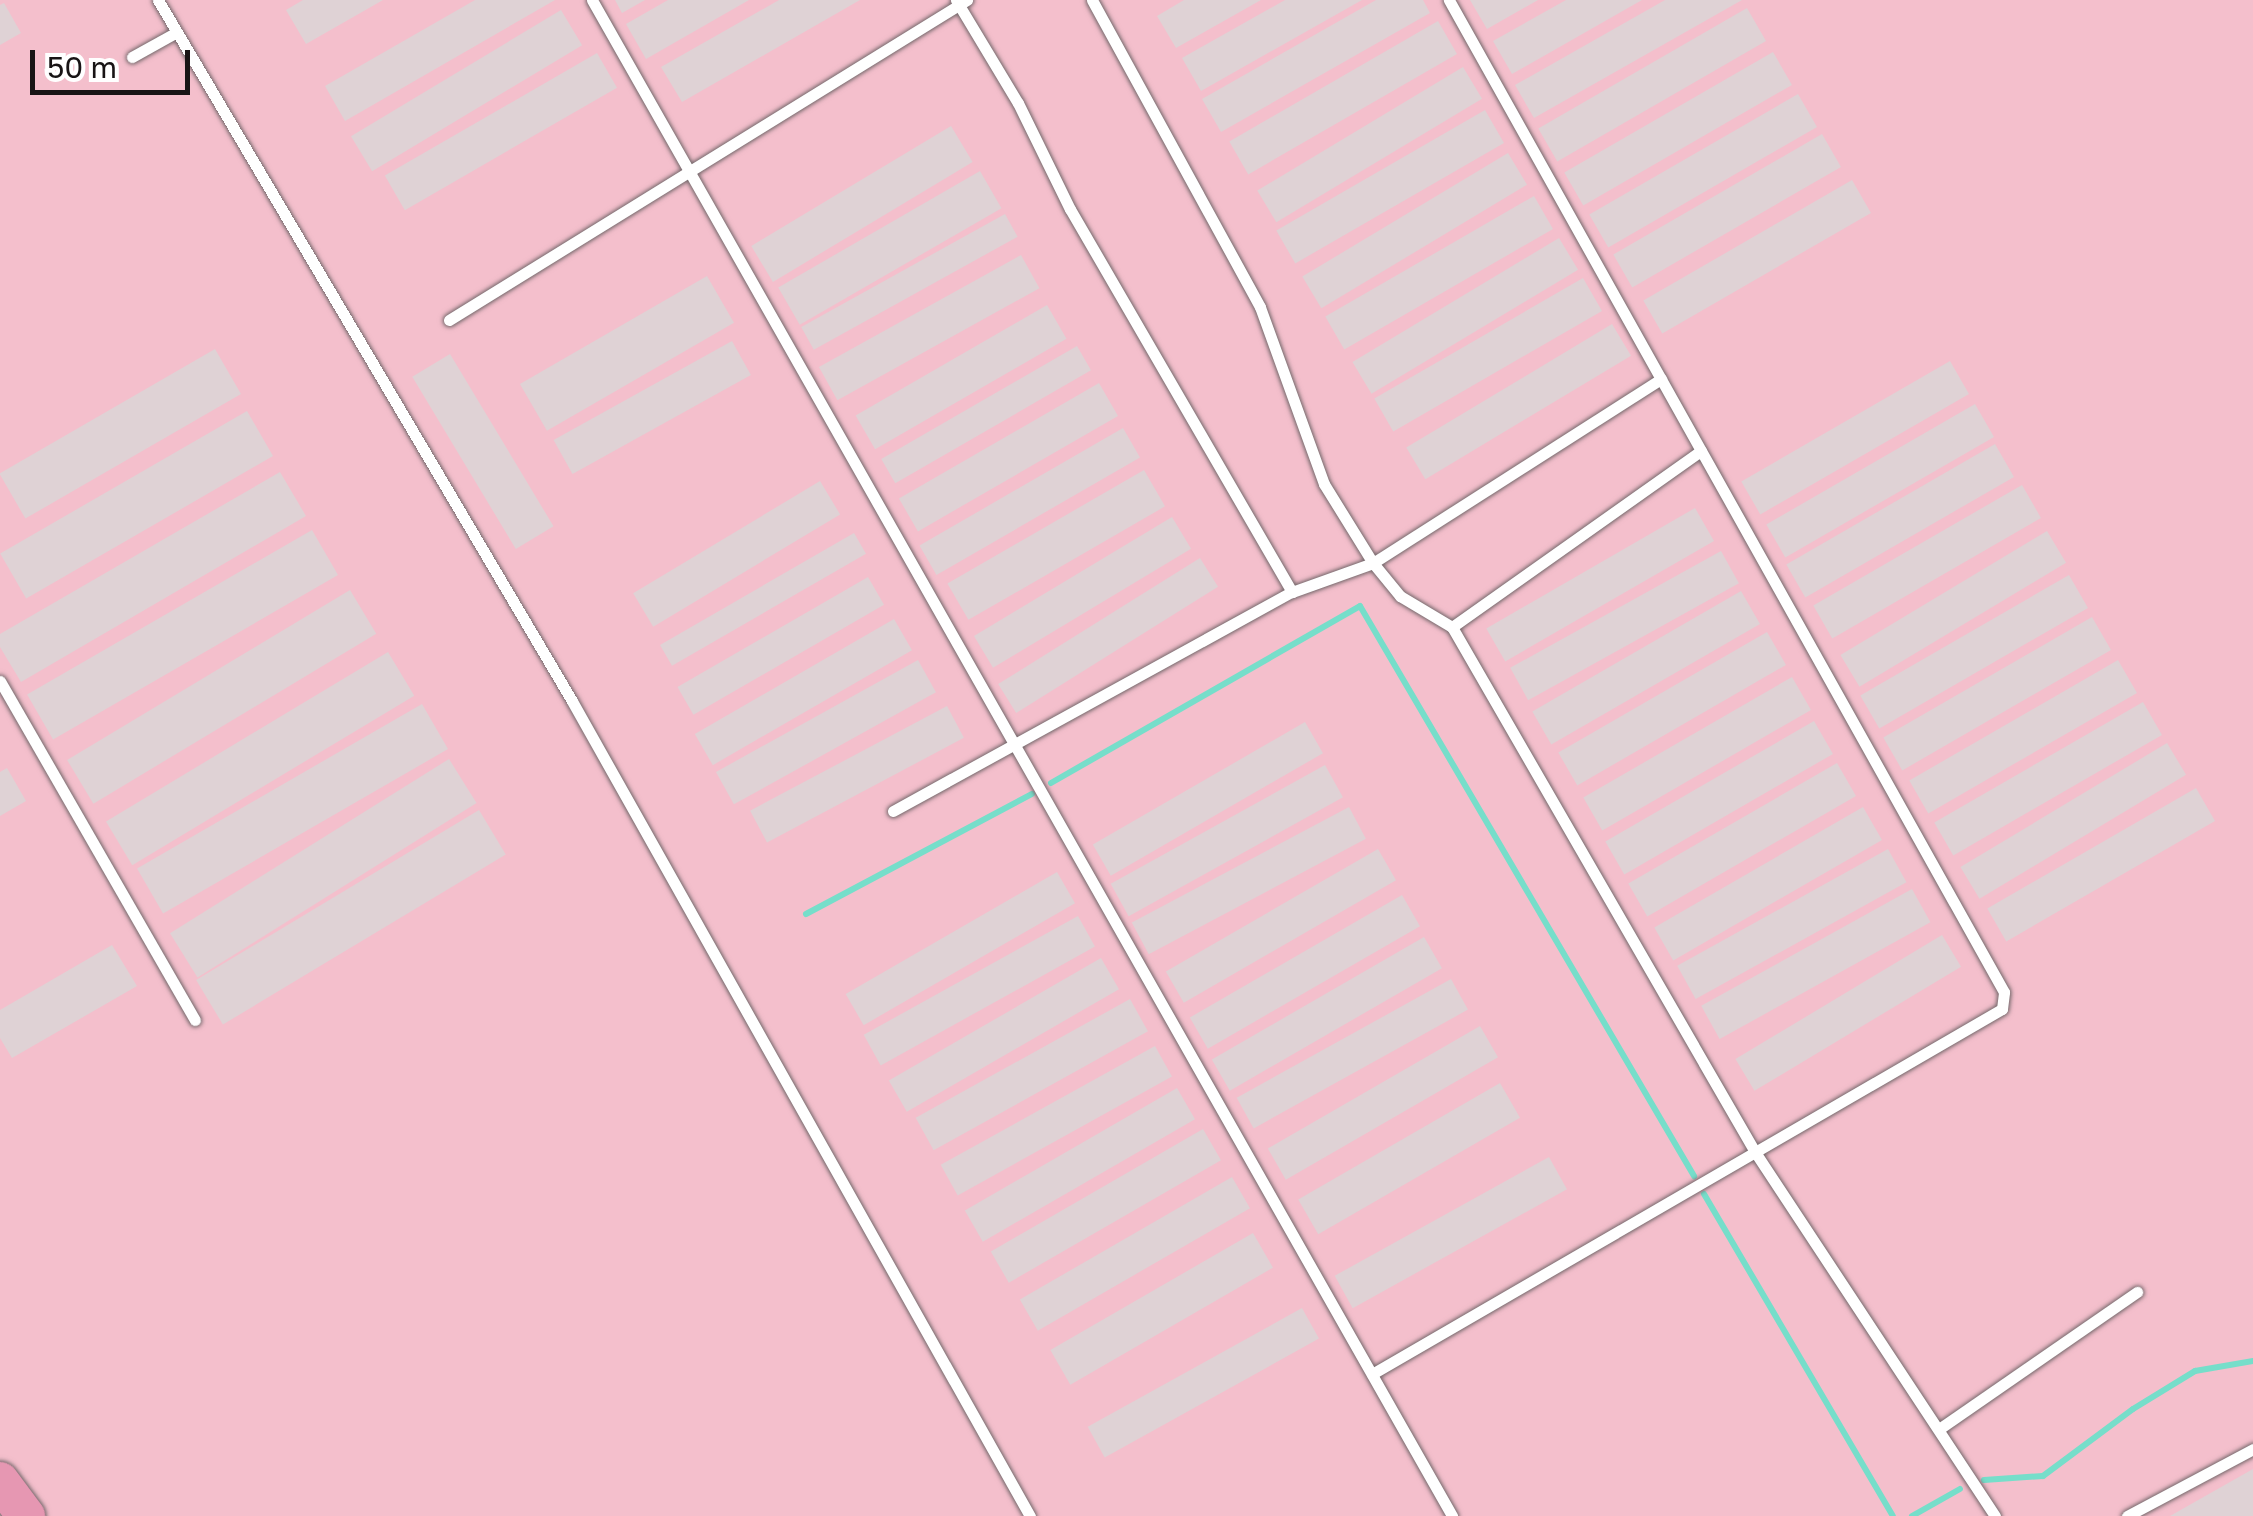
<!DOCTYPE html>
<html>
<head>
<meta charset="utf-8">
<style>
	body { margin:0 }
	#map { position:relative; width:2253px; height:1516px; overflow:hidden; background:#f9ecef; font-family:"Golos Text",sans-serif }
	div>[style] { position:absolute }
	.green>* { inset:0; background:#f4bfcc; transform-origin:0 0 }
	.stream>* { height:6px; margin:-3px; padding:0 3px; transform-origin:3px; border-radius:3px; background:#76deca }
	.building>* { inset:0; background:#dfd2d5; transform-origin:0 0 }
	.roads { filter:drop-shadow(0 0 2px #74686b) drop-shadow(0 0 2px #74686b) }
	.service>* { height:11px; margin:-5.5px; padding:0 5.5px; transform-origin:5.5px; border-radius:5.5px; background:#fff }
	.primary>* { height:38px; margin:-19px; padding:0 19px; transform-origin:19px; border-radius:19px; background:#e697b2 }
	span { translate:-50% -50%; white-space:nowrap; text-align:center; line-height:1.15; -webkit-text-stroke:8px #fff; paint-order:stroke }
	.scale { position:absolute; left:30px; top:50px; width:160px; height:45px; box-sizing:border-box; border:5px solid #181415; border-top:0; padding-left:12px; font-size:30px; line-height:35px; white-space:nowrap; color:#181415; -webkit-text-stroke:8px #fff; paint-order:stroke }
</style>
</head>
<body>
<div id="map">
	<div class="green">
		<i style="left:0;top:0;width:2253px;height:1516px"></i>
	</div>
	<div class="stream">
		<i style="left:1051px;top:783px;width:356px;rotate:-29.8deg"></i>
		<i style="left:1360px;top:606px;width:661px;rotate:59.63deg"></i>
		<i style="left:806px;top:914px;width:256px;rotate:-28deg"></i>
		<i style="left:1704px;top:1194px;width:373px;rotate:59.6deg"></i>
		<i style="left:1984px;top:1480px;width:59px;rotate:-3.9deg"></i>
		<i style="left:2043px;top:1476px;width:112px;rotate:-36.7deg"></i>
		<i style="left:2133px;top:1409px;width:73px;rotate:-31.5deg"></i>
		<i style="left:2195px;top:1371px;width:59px;rotate:-9.8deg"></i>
		<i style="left:1912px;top:1516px;width:55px;rotate:-29.4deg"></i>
	</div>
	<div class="building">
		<i style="clip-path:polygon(303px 0,383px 0,306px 44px,286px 10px)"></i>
		<i style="clip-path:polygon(475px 0,555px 0,345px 121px,325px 86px)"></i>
		<i style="clip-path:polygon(615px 0,645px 0,622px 13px)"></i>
		<i style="clip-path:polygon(668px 0,749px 0,646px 59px,626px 24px)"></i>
		<i style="clip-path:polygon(779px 0,860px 0,682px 102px,661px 67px)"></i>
		<i style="clip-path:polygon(1184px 0,1261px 0,1176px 48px,1157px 16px)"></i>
		<i style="clip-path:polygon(1285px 0,1362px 0,1201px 91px,1182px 58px)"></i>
		<i style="clip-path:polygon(1376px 0,1423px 0,1430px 13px,1221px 132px,1202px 99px)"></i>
		<i style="clip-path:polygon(1470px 0,1538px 0,1487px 29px)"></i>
		<i style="clip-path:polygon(1566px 0,1642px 0,1512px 74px,1493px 41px)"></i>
		<i style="clip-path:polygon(1665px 0,1742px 0,1534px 118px,1515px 85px)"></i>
		<i style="clip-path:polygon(4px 3px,21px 33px,0 45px,0 5px)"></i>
		<i style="left:1747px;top:8px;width:38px;height:241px;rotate:60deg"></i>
		<i style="left:561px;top:10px;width:41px;height:245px;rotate:59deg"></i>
		<i style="left:1438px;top:21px;width:38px;height:241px;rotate:60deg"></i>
		<i style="left:1773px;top:52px;width:38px;height:241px;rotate:60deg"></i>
		<i style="left:597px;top:53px;width:40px;height:245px;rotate:60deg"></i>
		<i style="left:1463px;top:67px;width:37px;height:240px;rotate:59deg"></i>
		<i style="left:1798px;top:94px;width:38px;height:241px;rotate:60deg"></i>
		<i style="left:1485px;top:110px;width:38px;height:241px;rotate:60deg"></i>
		<i style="left:951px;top:126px;width:42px;height:233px;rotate:59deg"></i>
		<i style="left:1822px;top:134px;width:38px;height:241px;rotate:60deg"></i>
		<i style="left:1508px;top:153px;width:37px;height:240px;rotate:59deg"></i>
		<i style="left:980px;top:171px;width:43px;height:233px;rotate:60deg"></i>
		<i style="left:1852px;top:180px;width:38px;height:241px;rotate:60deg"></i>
		<i style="left:1534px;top:196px;width:38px;height:241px;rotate:60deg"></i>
		<i style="left:1005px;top:214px;width:26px;height:233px;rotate:61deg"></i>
		<i style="left:1559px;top:238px;width:37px;height:241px;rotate:59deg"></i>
		<i style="left:1021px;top:255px;width:38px;height:231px;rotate:61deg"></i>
		<i style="left:707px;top:276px;width:54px;height:216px;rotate:60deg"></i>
		<i style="left:1583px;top:278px;width:38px;height:241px;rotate:60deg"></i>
		<i style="left:1047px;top:305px;width:39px;height:221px;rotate:60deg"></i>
		<i style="left:1612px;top:324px;width:37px;height:240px;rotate:59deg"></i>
		<i style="left:732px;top:341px;width:39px;height:204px;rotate:61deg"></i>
		<i style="left:1077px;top:346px;width:28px;height:226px;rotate:60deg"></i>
		<i style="left:215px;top:349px;width:52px;height:249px;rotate:60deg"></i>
		<i style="left:450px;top:354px;width:201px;height:44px;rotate:59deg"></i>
		<i style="left:1950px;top:361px;width:38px;height:241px;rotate:60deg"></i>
		<i style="left:1099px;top:383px;width:38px;height:231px;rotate:60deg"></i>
		<i style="left:1975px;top:404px;width:38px;height:241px;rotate:60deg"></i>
		<i style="left:247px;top:411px;width:52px;height:285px;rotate:60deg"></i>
		<i style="left:1123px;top:428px;width:34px;height:235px;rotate:60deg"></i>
		<i style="left:1995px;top:444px;width:38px;height:241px;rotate:60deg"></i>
		<i style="left:1144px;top:470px;width:42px;height:227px;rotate:60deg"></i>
		<i style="clip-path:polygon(280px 472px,306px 516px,21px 682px,0 647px,0 634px)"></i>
		<i style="left:820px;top:481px;width:39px;height:218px;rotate:59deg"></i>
		<i style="left:2022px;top:485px;width:38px;height:241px;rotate:60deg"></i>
		<i style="left:1695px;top:508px;width:38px;height:241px;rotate:60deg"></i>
		<i style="left:1172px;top:517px;width:37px;height:231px;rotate:59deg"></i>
		<i style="left:312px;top:530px;width:52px;height:329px;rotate:60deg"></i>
		<i style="left:2047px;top:531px;width:37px;height:241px;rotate:59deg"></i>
		<i style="left:854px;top:533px;width:24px;height:224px;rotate:60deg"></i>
		<i style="left:1721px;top:551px;width:37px;height:241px;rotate:61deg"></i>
		<i style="left:1200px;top:558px;width:34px;height:238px;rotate:58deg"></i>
		<i style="left:2069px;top:575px;width:38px;height:241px;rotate:60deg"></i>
		<i style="left:868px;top:577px;width:32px;height:220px;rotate:60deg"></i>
		<i style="left:350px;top:590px;width:51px;height:330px;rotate:59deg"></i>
		<i style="left:1741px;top:591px;width:38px;height:241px;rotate:60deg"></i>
		<i style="left:2092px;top:617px;width:38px;height:241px;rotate:60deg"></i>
		<i style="left:894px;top:619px;width:36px;height:230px;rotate:60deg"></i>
		<i style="left:1767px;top:632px;width:38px;height:241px;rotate:60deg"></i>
		<i style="left:388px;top:652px;width:51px;height:329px;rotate:59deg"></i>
		<i style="left:918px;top:660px;width:37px;height:231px;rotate:61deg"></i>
		<i style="left:2118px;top:660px;width:38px;height:241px;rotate:60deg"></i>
		<i style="left:1792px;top:677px;width:38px;height:241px;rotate:60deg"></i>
		<i style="left:2143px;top:702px;width:38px;height:241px;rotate:60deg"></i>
		<i style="left:422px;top:704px;width:52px;height:329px;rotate:60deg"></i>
		<i style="left:947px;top:706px;width:36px;height:223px;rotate:62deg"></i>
		<i style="left:1814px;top:721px;width:38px;height:241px;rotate:60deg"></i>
		<i style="left:1305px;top:722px;width:36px;height:245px;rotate:60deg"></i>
		<i style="left:2167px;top:743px;width:37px;height:241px;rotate:59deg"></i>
		<i style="left:449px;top:759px;width:52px;height:329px;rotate:58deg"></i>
		<i style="left:1837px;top:763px;width:38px;height:241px;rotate:60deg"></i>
		<i style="left:1325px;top:765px;width:37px;height:245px;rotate:61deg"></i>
		<i style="clip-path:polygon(7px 768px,26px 801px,0 816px,0 772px)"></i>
		<i style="left:2196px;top:788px;width:38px;height:241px;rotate:60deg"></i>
		<i style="left:1349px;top:807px;width:36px;height:246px;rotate:62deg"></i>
		<i style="left:1863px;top:807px;width:38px;height:241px;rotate:60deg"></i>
		<i style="left:479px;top:810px;width:52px;height:330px;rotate:59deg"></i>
		<i style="left:1378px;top:849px;width:36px;height:245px;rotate:60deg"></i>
		<i style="left:1888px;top:849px;width:38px;height:241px;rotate:61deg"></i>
		<i style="left:1057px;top:872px;width:36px;height:244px;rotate:60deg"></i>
		<i style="left:1912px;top:889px;width:38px;height:241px;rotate:61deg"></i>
		<i style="left:1402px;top:895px;width:36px;height:245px;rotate:60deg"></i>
		<i style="left:1078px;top:916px;width:35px;height:245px;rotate:61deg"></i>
		<i style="left:1942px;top:935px;width:37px;height:241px;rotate:59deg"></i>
		<i style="left:1424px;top:937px;width:36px;height:245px;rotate:60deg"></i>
		<i style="clip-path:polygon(112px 945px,137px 986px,12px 1058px,0 1038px,0 1010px)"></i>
		<i style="left:1101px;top:958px;width:36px;height:245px;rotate:60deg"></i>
		<i style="left:1451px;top:979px;width:35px;height:245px;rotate:61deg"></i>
		<i style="left:1130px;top:999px;width:37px;height:245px;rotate:61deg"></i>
		<i style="left:1480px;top:1026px;width:36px;height:245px;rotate:60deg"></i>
		<i style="left:1155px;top:1046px;width:35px;height:245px;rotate:61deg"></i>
		<i style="left:1500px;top:1083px;width:40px;height:233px;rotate:60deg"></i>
		<i style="left:1177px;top:1088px;width:36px;height:245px;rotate:60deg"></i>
		<i style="left:1203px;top:1129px;width:36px;height:245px;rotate:60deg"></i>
		<i style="left:1549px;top:1157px;width:37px;height:245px;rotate:61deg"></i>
		<i style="left:1232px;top:1177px;width:36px;height:245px;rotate:60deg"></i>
		<i style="left:1253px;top:1233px;width:40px;height:234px;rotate:60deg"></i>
		<i style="left:1302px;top:1308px;width:35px;height:245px;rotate:61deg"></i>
		<i style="clip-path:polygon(2253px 1469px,2253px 1516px,2170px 1516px)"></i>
	</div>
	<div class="roads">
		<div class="service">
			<i style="left:158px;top:0;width:814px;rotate:59.43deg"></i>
			<i style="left:572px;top:701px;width:935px;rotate:60.67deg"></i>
			<i style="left:592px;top:0;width:1743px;rotate:60.43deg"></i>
			<i style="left:956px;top:0;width:120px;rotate:59deg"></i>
			<i style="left:1018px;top:103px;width:118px;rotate:63.9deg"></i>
			<i style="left:1070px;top:209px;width:443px;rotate:59.9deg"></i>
			<i style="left:1092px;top:0;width:350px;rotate:61.3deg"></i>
			<i style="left:1260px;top:307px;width:188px;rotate:70.1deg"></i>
			<i style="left:1324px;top:484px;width:93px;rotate:58.2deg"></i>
			<i style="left:1373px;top:563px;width:43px;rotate:50.7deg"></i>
			<i style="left:1400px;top:596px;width:61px;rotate:30.8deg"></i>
			<i style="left:1452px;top:627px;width:606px;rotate:60.01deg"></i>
			<i style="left:1755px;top:1152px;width:436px;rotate:56.6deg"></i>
			<i style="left:132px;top:57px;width:51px;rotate:-29.1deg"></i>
			<i style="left:449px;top:320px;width:609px;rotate:-31.71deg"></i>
			<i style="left:1452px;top:627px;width:305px;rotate:-35.3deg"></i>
			<i style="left:0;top:681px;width:391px;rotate:60.1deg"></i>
			<i style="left:893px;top:811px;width:455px;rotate:-28.8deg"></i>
			<i style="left:1292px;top:592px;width:86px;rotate:-19.7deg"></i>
			<i style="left:1373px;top:563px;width:342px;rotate:-32.6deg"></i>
			<i style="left:1372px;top:1374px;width:728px;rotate:-30.09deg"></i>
			<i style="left:2002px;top:1009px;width:17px;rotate:-83deg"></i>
			<i style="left:2004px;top:992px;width:1137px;rotate:-119.23deg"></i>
			<i style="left:1939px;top:1429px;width:241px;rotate:-34.7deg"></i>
			<i style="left:2127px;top:1516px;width:143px;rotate:-28deg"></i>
		</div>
		<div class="primary">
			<i style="left:0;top:1481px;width:44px;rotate:53.4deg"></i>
		</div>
	</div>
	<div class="scale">50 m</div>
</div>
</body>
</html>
